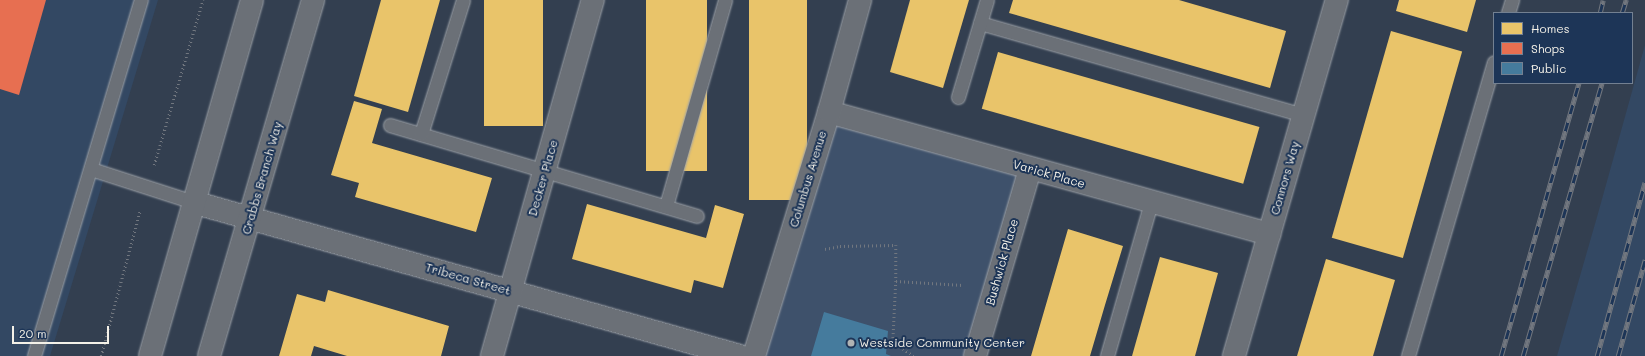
<!DOCTYPE html>
<html>
<head>
<meta charset="utf-8">
<style>
	body { margin:0 }
	#map { position:relative; width:1645px; height:356px; overflow:hidden; background:#333f50; font-family:Mali,sans-serif }
	div>[style] { position:absolute }
	.built>* { inset:0; background:#334863 }
	.green>* { inset:0; background:#3e516b }
	.homes>* { inset:0; background:#e9c46a; transform-origin:0 0 }
	.shops>* { inset:0; background:#e76f51 }
	.public>* { inset:0; background:#457b9d }
	.path>* { height:2.5px; margin-top:-1.25px; transform-origin:0; background:repeating-linear-gradient(90deg,#72777f 0 1px,transparent 0 4px) }
	.roads { filter:drop-shadow(0 0 1px #9ba0a6) drop-shadow(0 0 1px #9ba0a6) }
	.lane>* { height:13px; margin:-6.5px; padding:0 6.5px; transform-origin:6.5px; border-radius:6.5px; background:#6b7077 }
	.street>* { height:22px; margin:-11px; padding:0 11px; transform-origin:11px; border-radius:11px; background:#6b7077 }
	.secondary>* { height:22px; margin:-11px; padding:0 11px; transform-origin:11px; border-radius:11px; background:#6b7077 }
	.rail>* { height:4.5px; margin-top:-2.25px; transform-origin:0; background:repeating-linear-gradient(90deg,#1d3557 0 9px,#72777f 0 18px); box-sizing:border-box; border-block:1px solid #72777f }
	.dots>* { width:11px; height:11px; translate:-50% -50%; box-sizing:border-box; border:2px solid #1d3557; border-radius:50% }
	span { translate:-50% -50%; white-space:nowrap; text-align:center; line-height:1.15; -webkit-text-stroke:4px #1d3557; paint-order:stroke }
	.street-label { font-size:12px; color:#f4f1e8 }
	.poi-label { font-size:12px; color:#f4f1e8 }
	.left { translate:0 -50%; text-align:left }
	.legend { position:absolute; left:1493px; top:12px; width:140px; height:72px; box-sizing:border-box; background:#1d3557; border:1px solid #738091; margin:0; padding:5px 7px; list-style:none; font-size:12px; color:#f4f1e8 }
	.legend li { display:flex; align-items:center; gap:8px; height:20px }
	.legend b { width:20px; border:1px solid #738091 }
	.scale { position:absolute; left:12px; top:326px; width:97px; height:18px; box-sizing:border-box; border:2px solid #f4f1e8; border-top:0; padding-left:5px; font-size:12px; line-height:14px; white-space:nowrap; color:#f4f1e8; -webkit-text-stroke:3px #1d3557; paint-order:stroke }
</style>
</head>
<body>
<div id="map">
	<div class="built">
		<i style="clip-path:polygon(0 0,158px 0,50px 356px,0 356px)"></i>
		<i style="clip-path:polygon(1645px 45px,1645px 356px,1557px 356px,1597px 217px)"></i>
	</div>
	<div class="green">
		<i style="clip-path:polygon(833px 118px,1030px 169px,971px 356px,759px 356px)"></i>
	</div>
	<div class="homes">
		<i style="clip-path:polygon(381px 0,440px 0,408px 112px,354px 96px)"></i>
		<i style="left:484px;top:0;width:59px;height:126px"></i>
		<i style="left:646px;top:0;width:61px;height:171px"></i>
		<i style="left:749px;top:0;width:58px;height:200px"></i>
		<i style="clip-path:polygon(910px 0,969px 0,943px 88px,890px 72px)"></i>
		<i style="clip-path:polygon(1013px 0,1179px 0,1286px 31px,1270px 88px,1009px 13px)"></i>
		<i style="clip-path:polygon(1399px 0,1476px 0,1467px 32px,1396px 11px)"></i>
		<i style="left:1391px;top:31px;width:74px;height:215px;rotate:16deg"></i>
		<i style="left:998px;top:52px;width:272px;height:59px;rotate:16deg"></i>
		<i style="clip-path:polygon(354px 101px,382px 109px,372px 143px,492px 178px,476px 232px,355px 197px,359px 183px,331px 175px)"></i>
		<i style="clip-path:polygon(587px 204px,706px 238px,715px 205px,744px 214px,723px 288px,694px 280px,691px 293px,572px 259px)"></i>
		<i style="clip-path:polygon(1068px 229px,1123px 246px,1105px 305px,1090px 356px,1031px 356px)"></i>
		<i style="clip-path:polygon(1160px 257px,1218px 273px,1195px 356px,1132px 356px)"></i>
		<i style="clip-path:polygon(1326px 259px,1395px 280px,1373px 356px,1297px 356px)"></i>
		<i style="clip-path:polygon(328px 290px,449px 326px,441px 356px,347px 356px,314px 346px,311px 356px,279px 356px,297px 294px,325px 302px)"></i>
	</div>
	<div class="shops">
		<i style="clip-path:polygon(0 0,46px 0,19px 95px,0 89px)"></i>
	</div>
	<div class="public">
		<i style="clip-path:polygon(824px 312px,888px 331px,886px 354px,891px 356px,811px 356px)"></i>
	</div>
	<div class="path">
		<i style="left:154px;top:165px;width:172px;rotate:-73.5deg"></i>
		<i style="left:825px;top:249px;width:15px;rotate:-11deg"></i>
		<i style="left:840px;top:246px;width:56px;rotate:-1deg"></i>
		<i style="left:896px;top:245px;width:36px;rotate:90deg"></i>
		<i style="left:896px;top:281px;width:67px;rotate:3.4deg"></i>
		<i style="left:896px;top:281px;width:61px;rotate:92.8deg"></i>
		<i style="left:893px;top:342px;width:25px;rotate:34deg"></i>
		<i style="left:101px;top:356px;width:151px;rotate:-75deg"></i>
	</div>
	<div class="roads">
		<div class="lane">
			<i style="left:1508px;top:13px;width:14px;rotate:-73deg"></i>
			<i style="left:980px;top:23px;width:337px;rotate:15.9deg"></i>
			<i style="left:958px;top:97px;width:101px;rotate:-73.4deg"></i>
			<i style="left:390px;top:125px;width:320px;rotate:16.5deg"></i>
			<i style="left:421px;top:134px;width:140px;rotate:-72.6deg"></i>
			<i style="left:91px;top:169px;width:110px;rotate:17.9deg"></i>
			<i style="left:666px;top:206px;width:214px;rotate:-74deg"></i>
			<i style="left:34px;top:356px;width:372px;rotate:-73.3deg"></i>
			<i style="left:1107px;top:356px;width:159px;rotate:-74deg"></i>
			<i style="left:1408px;top:356px;width:306px;rotate:-73.7deg"></i>
		</div>
		<div class="street">
			<i style="left:829px;top:112px;width:457px;rotate:15.5deg"></i>
			<i style="left:196px;top:203px;width:565px;rotate:15.71deg"></i>
			<i style="left:492px;top:356px;width:370px;rotate:-74.2deg"></i>
			<i style="left:754px;top:356px;width:255px;rotate:-72.9deg"></i>
			<i style="left:829px;top:112px;width:116px;rotate:-74.5deg"></i>
			<i style="left:975px;top:356px;width:195px;rotate:-73.6deg"></i>
			<i style="left:1234px;top:356px;width:371px;rotate:-73.9deg"></i>
		</div>
		<div class="secondary">
			<i style="left:150px;top:356px;width:370px;rotate:-74deg"></i>
			<i style="left:209px;top:356px;width:371px;rotate:-73.7deg"></i>
		</div>
	</div>
	<div class="rail">
		<i style="left:1600px;top:13px;width:13px;rotate:-77deg"></i>
		<i style="left:1622px;top:13px;width:14px;rotate:-73deg"></i>
		<i style="left:1501px;top:356px;width:284px;rotate:-74.1deg"></i>
		<i style="left:1523px;top:356px;width:284px;rotate:-73.9deg"></i>
		<i style="left:1597px;top:356px;width:180px;rotate:-74.6deg"></i>
		<i style="left:1618px;top:356px;width:100px;rotate:-74.3deg"></i>
	</div>
	<div class="dots">
		<i style="left:851px;top:343px;background:#b0b3b3"></i>
	</div>
	<div class="street-label">
		<span style="left:1049px;top:174px;rotate:16deg">Varick Place</span>
		<span style="left:262px;top:178px;rotate:-74deg">Crabbs Branch Way</span>
		<span style="left:543px;top:178px;rotate:-74deg">Decker Place</span>
		<span style="left:1285px;top:178px;rotate:-74deg">Connors Way</span>
		<span style="left:808px;top:179px;rotate:-73deg">Columbus Avenue</span>
		<span style="left:1002px;top:262px;rotate:-74deg">Bushwick Place</span>
		<span style="left:468px;top:279px;rotate:16deg">Tribeca Street</span>
	</div>
	<div class="poi-label">
		<span class="left" style="left:859px;top:343px">Westside Community Center</span>
	</div>
	<ul class="legend">
	<li><b style="height:11px;background:#e9c46a"></b>Homes</li>
	<li><b style="height:11px;background:#e76f51"></b>Shops</li>
	<li><b style="height:11px;background:#457b9d"></b>Public</li>
	</ul>
	<div class="scale">20 m</div>
</div>
</body>
</html>
